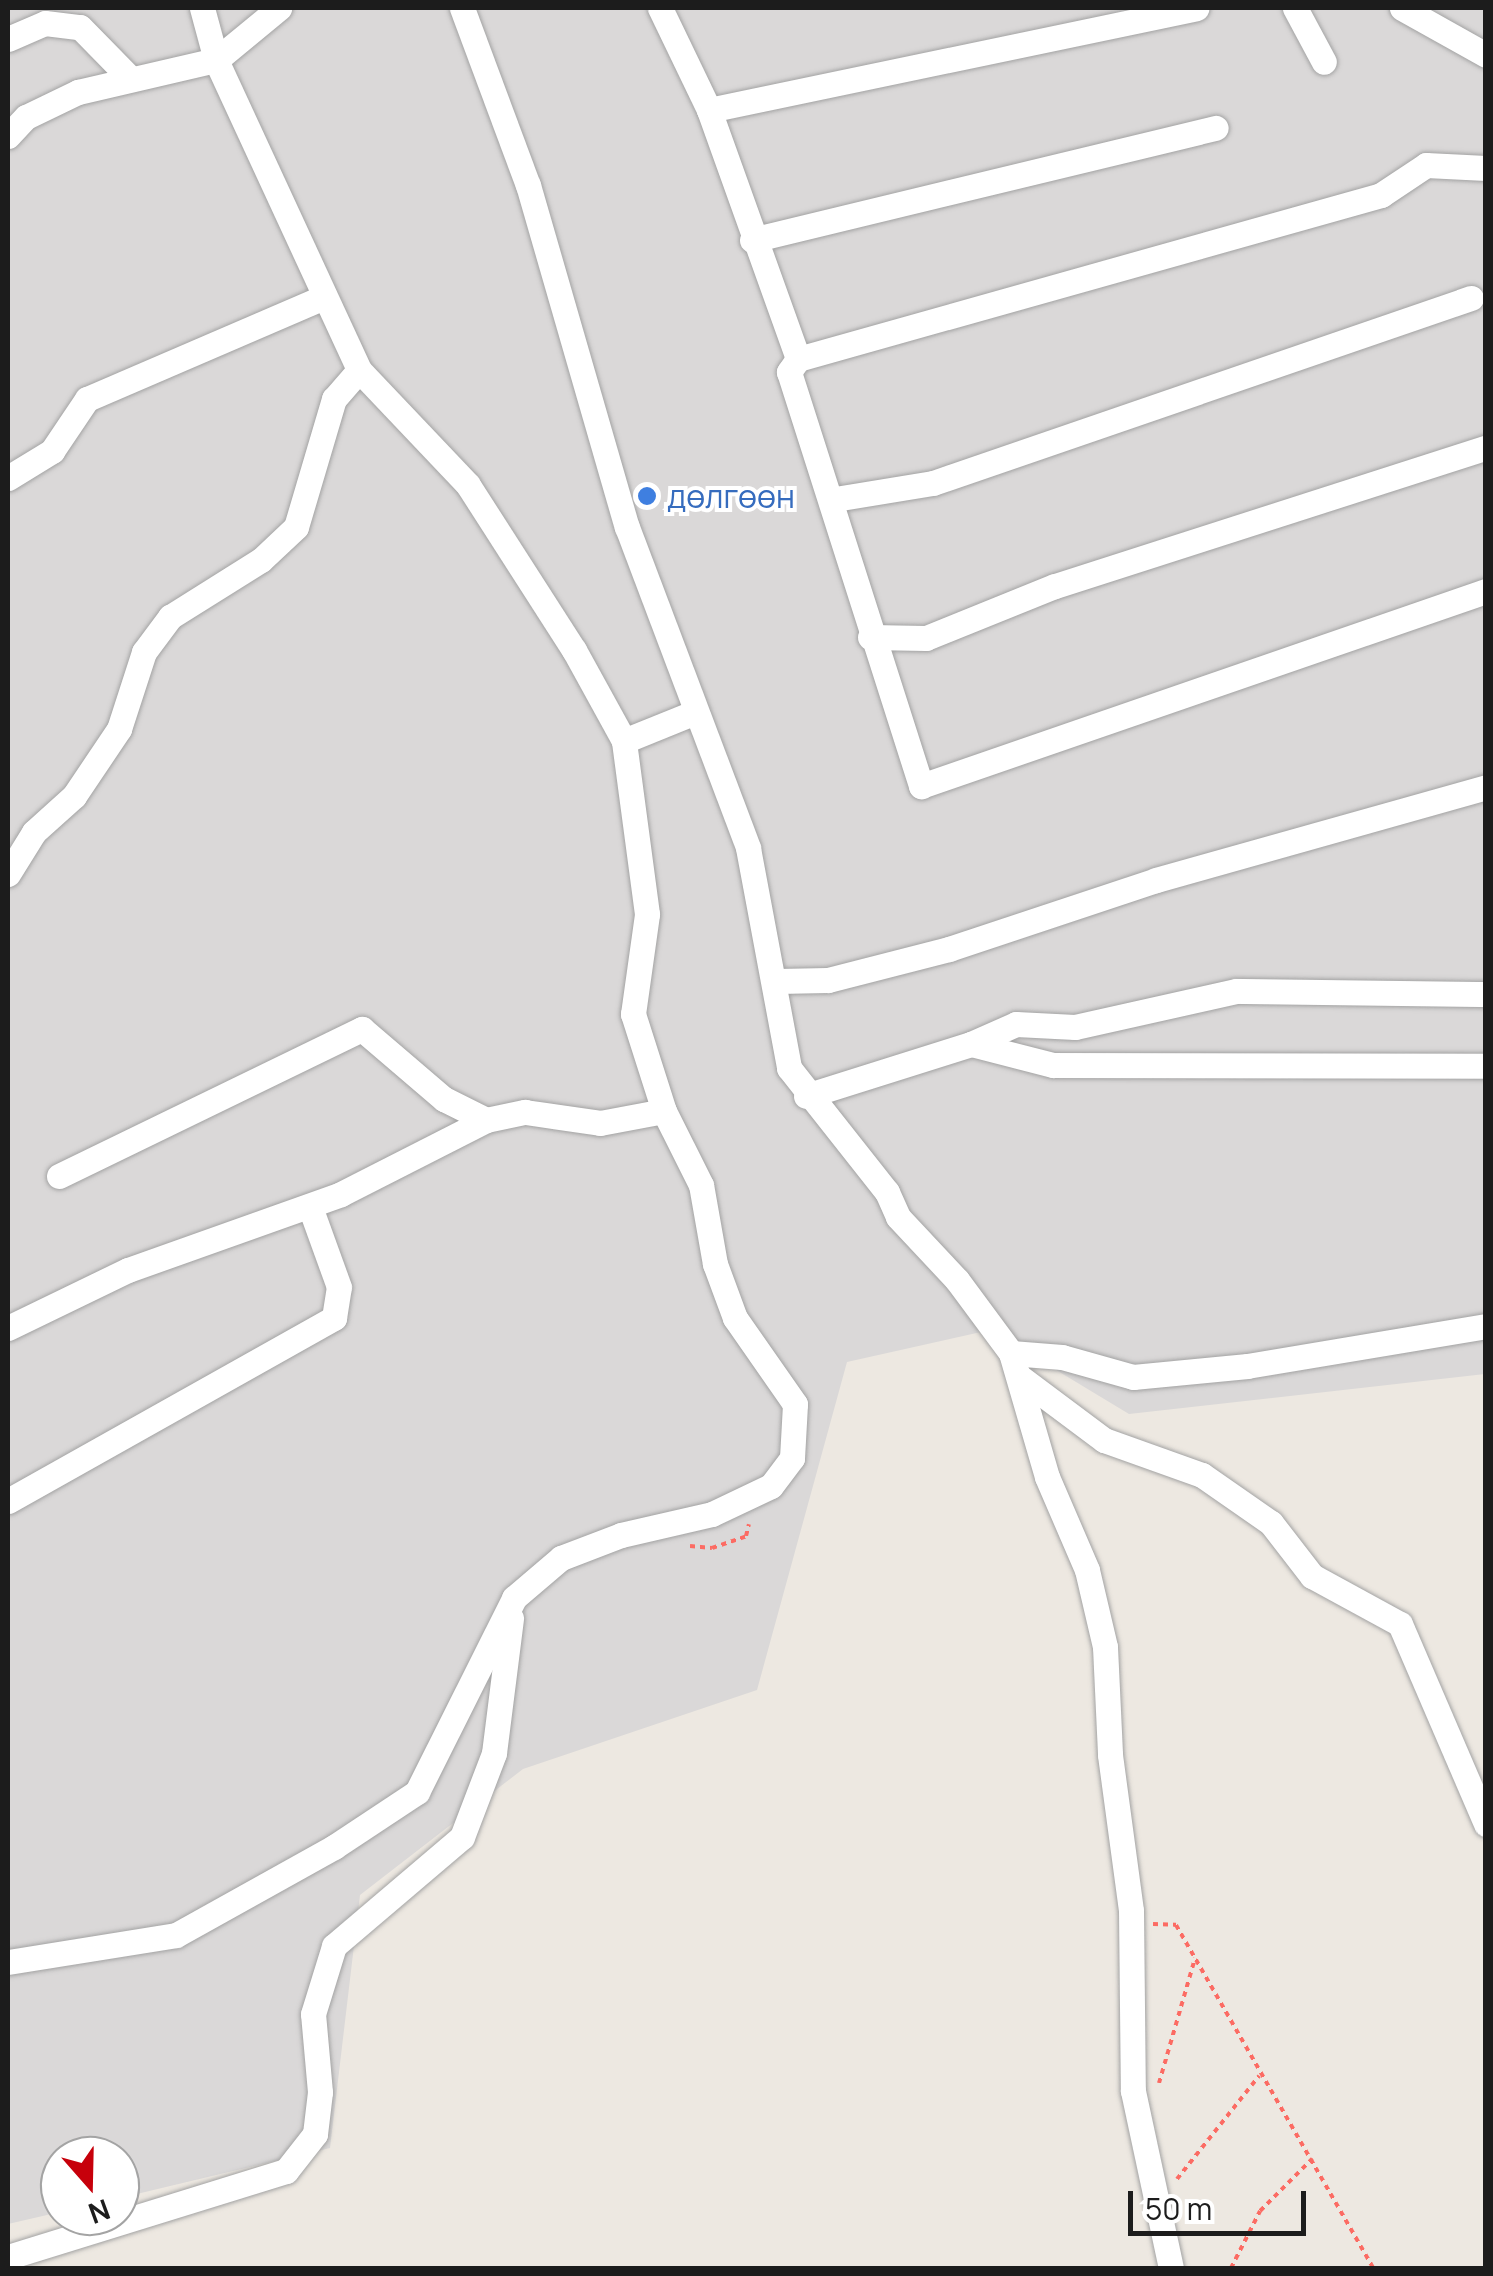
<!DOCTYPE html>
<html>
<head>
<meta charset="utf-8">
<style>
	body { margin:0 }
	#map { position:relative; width:1493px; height:2276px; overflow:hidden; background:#ede8e1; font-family:Manrope,sans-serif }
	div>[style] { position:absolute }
	.residential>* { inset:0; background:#dad8d8 }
	.path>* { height:4px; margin-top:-2px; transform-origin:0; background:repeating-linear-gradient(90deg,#fc6b63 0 5px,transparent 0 10px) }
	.roads { filter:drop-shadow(0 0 2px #a3a3a3) drop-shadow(0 0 2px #a3a3a3) }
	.street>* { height:25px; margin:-12.5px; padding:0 12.5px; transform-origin:12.5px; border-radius:12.5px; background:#fff }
	.dots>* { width:28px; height:28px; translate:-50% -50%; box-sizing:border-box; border:5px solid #fff; border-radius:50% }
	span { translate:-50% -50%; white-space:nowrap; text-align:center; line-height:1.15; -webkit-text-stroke:8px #fff; paint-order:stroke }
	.shop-label { font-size:32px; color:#366cbe }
	.left { translate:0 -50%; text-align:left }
	.frame { position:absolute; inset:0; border:10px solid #1c1c1c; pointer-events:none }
	.north { position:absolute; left:40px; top:2136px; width:100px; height:100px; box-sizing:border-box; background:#fff; border:2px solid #a4a4a4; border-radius:50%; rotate:160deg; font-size:28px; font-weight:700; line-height:40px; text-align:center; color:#1c1c1c }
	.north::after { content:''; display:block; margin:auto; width:35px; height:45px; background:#c7000b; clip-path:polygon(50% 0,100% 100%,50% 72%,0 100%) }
	.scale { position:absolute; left:1128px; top:2191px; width:178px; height:45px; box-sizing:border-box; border:5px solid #1c1c1c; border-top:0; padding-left:12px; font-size:30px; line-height:35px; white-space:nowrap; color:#1c1c1c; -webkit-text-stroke:8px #fff; paint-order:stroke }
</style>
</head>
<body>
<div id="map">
	<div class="residential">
		<i style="clip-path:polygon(8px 8px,1486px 8px,1485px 1374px,1129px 1414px,990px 1330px,847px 1362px,757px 1690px,523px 1769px,360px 1895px,330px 2148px,120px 2198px,120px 2156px,60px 2156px,60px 2212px,8px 2224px)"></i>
	</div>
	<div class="path">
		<i style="left:690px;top:1546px;width:22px;rotate:5deg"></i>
		<i style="left:712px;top:1548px;width:36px;rotate:-19deg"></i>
		<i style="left:746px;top:1536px;width:12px;rotate:-76deg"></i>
		<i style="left:1153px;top:1924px;width:23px;rotate:2deg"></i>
		<i style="left:1176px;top:1925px;width:396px;rotate:60.1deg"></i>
		<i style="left:1159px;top:2083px;width:130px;rotate:-73.9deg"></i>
		<i style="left:1177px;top:2179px;width:132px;rotate:-51.5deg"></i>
		<i style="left:1231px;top:2268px;width:64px;rotate:-63deg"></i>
		<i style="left:1260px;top:2211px;width:74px;rotate:-45deg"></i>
	</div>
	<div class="roads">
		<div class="street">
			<i style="left:202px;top:8px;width:54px;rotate:74.9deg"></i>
			<i style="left:216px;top:60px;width:341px;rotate:65.2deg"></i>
			<i style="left:359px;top:370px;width:158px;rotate:46.5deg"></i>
			<i style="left:468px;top:485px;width:196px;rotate:57.3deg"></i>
			<i style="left:574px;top:650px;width:104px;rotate:61.2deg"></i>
			<i style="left:462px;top:8px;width:189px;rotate:69.6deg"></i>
			<i style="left:528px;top:185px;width:356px;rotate:73.9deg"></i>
			<i style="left:627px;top:527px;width:343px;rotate:69.3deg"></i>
			<i style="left:748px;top:848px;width:224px;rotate:79.4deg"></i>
			<i style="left:789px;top:1068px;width:158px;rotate:51.7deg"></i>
			<i style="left:887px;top:1192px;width:27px;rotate:66deg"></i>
			<i style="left:898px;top:1217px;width:86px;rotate:46.9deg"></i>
			<i style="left:957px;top:1280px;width:91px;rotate:53.5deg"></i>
			<i style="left:1011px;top:1353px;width:129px;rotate:73.8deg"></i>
			<i style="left:1047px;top:1477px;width:101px;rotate:66.7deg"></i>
			<i style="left:1087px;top:1570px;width:79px;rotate:76.8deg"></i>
			<i style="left:1105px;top:1647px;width:108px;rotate:87.3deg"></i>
			<i style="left:1110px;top:1755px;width:157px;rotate:82.3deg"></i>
			<i style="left:1131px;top:1911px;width:180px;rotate:89.4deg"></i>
			<i style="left:1133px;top:2091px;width:181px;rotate:77.9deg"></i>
			<i style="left:660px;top:8px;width:113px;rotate:64.3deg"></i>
			<i style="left:709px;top:110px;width:264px;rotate:70.3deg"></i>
			<i style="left:798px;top:359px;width:16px;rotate:125deg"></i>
			<i style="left:789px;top:372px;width:435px;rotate:72.3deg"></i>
			<i style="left:921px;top:786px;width:598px;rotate:-19.04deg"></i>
			<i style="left:1295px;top:8px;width:61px;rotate:61.8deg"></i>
			<i style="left:1402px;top:8px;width:96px;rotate:29.2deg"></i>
			<i style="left:8px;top:39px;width:40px;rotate:-23.4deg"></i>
			<i style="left:45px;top:23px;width:35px;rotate:7deg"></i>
			<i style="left:80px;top:27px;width:69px;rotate:45.6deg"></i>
			<i style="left:709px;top:110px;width:498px;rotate:-11.8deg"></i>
			<i style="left:8px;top:136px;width:26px;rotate:-47deg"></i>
			<i style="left:26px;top:117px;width:58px;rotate:-25.7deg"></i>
			<i style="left:78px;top:92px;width:142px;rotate:-13.1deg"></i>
			<i style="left:216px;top:60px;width:82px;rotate:-39.5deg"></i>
			<i style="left:752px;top:240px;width:477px;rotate:-13.6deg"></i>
			<i style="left:798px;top:359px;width:606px;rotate:-15.71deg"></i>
			<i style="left:1381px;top:195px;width:54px;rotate:-33.7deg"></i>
			<i style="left:1426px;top:165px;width:60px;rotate:2.9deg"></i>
			<i style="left:8px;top:478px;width:52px;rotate:-31.5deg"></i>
			<i style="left:52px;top:451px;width:63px;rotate:-56.1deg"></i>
			<i style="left:87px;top:399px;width:255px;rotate:-23.3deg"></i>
			<i style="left:835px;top:499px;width:99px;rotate:-9.3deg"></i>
			<i style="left:933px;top:483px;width:569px;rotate:-18.98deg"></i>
			<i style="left:870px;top:637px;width:56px;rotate:1deg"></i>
			<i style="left:926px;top:638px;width:139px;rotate:-22deg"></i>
			<i style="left:1055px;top:586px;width:453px;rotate:-17.8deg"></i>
			<i style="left:8px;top:874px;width:49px;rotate:-58.2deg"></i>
			<i style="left:34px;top:832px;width:54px;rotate:-42deg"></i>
			<i style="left:74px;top:796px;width:81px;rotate:-56.1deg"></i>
			<i style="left:119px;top:729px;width:81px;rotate:-72deg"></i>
			<i style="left:144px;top:652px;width:44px;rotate:-53.4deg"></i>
			<i style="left:170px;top:617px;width:107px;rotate:-32.1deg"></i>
			<i style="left:261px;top:560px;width:48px;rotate:-43.3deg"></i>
			<i style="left:296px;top:527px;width:134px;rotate:-73.5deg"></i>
			<i style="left:334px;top:399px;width:38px;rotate:-49deg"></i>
			<i style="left:777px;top:981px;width:51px;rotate:-1.1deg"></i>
			<i style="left:828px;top:980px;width:125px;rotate:-14.4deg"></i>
			<i style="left:949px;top:949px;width:218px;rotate:-18.4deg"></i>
			<i style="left:1156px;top:880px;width:343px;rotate:-15.7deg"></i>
			<i style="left:971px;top:1044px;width:49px;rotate:-24deg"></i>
			<i style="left:1016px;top:1024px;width:59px;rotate:2.9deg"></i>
			<i style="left:1075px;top:1027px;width:165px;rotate:-12.6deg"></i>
			<i style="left:1236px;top:991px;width:250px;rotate:0.7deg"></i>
			<i style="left:806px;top:1096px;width:173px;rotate:-17.5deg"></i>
			<i style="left:971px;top:1044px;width:85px;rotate:14.4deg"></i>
			<i style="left:1053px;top:1065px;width:433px;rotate:0.1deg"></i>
			<i style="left:59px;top:1176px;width:337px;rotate:-25.9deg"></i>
			<i style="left:362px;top:1029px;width:108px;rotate:40.5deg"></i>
			<i style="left:444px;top:1099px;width:47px;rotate:26.6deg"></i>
			<i style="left:486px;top:1120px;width:40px;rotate:-12deg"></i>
			<i style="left:525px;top:1112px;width:76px;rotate:8.3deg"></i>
			<i style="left:600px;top:1123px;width:65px;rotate:-10.6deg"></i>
			<i style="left:664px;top:1111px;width:102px;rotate:-107.7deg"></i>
			<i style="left:633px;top:1014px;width:101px;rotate:-82deg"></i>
			<i style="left:647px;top:914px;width:175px;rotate:-97.6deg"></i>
			<i style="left:624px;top:741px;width:74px;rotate:-22.1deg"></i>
			<i style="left:8px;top:1328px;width:133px;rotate:-25.8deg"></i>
			<i style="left:128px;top:1270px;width:226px;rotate:-19.6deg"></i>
			<i style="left:341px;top:1194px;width:163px;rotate:-27deg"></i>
			<i style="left:1011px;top:1353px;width:51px;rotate:4.5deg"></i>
			<i style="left:1062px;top:1357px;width:74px;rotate:15.7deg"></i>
			<i style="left:1133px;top:1377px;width:115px;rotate:-5.5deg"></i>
			<i style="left:1247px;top:1366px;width:242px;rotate:-9.5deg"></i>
			<i style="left:1021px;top:1378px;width:104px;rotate:36.8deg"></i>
			<i style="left:1104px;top:1440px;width:104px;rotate:19.7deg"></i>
			<i style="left:1202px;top:1475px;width:84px;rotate:34.8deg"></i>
			<i style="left:1271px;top:1523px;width:67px;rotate:52.3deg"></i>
			<i style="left:1312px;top:1576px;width:100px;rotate:28.6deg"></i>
			<i style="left:1400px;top:1624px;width:218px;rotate:66.7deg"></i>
			<i style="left:8px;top:1501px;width:374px;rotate:-29.3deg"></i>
			<i style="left:334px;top:1318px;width:31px;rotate:-81deg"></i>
			<i style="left:339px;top:1287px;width:85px;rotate:-109.9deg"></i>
			<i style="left:8px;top:1962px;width:170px;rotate:-9.1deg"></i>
			<i style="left:176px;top:1935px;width:181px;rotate:-29.1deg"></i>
			<i style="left:334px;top:1847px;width:100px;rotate:-33.5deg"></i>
			<i style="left:417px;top:1792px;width:217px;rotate:-63.4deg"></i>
			<i style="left:514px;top:1598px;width:62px;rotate:-40.4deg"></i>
			<i style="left:561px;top:1558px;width:64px;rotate:-21deg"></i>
			<i style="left:621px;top:1535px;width:93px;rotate:-13deg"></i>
			<i style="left:712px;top:1514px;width:65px;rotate:-25.4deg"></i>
			<i style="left:771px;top:1486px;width:35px;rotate:-53deg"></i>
			<i style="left:792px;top:1458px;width:54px;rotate:-86.8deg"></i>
			<i style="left:795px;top:1404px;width:105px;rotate:-124.9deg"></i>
			<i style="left:735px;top:1318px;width:58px;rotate:-110.3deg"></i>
			<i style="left:715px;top:1264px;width:80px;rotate:-100deg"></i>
			<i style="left:701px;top:1185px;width:83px;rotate:-116.6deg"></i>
			<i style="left:8px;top:2257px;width:291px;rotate:-17.2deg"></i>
			<i style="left:286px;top:2171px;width:47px;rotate:-51.9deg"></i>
			<i style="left:315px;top:2134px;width:42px;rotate:-83.2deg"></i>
			<i style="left:320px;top:2092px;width:78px;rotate:-95.1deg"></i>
			<i style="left:313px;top:2014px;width:71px;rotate:-72.8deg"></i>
			<i style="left:334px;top:1946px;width:168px;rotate:-40.4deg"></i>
			<i style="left:462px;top:1837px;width:90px;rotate:-69.1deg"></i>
			<i style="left:494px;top:1753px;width:136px;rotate:-82.8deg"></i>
		</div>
	</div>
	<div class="dots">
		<i style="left:647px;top:496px;background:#3f7fe0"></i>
	</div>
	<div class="shop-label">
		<span class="left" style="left:667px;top:496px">дөлгөөн</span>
	</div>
	<div class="frame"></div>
	<div class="north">N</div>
	<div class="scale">50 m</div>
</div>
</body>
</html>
